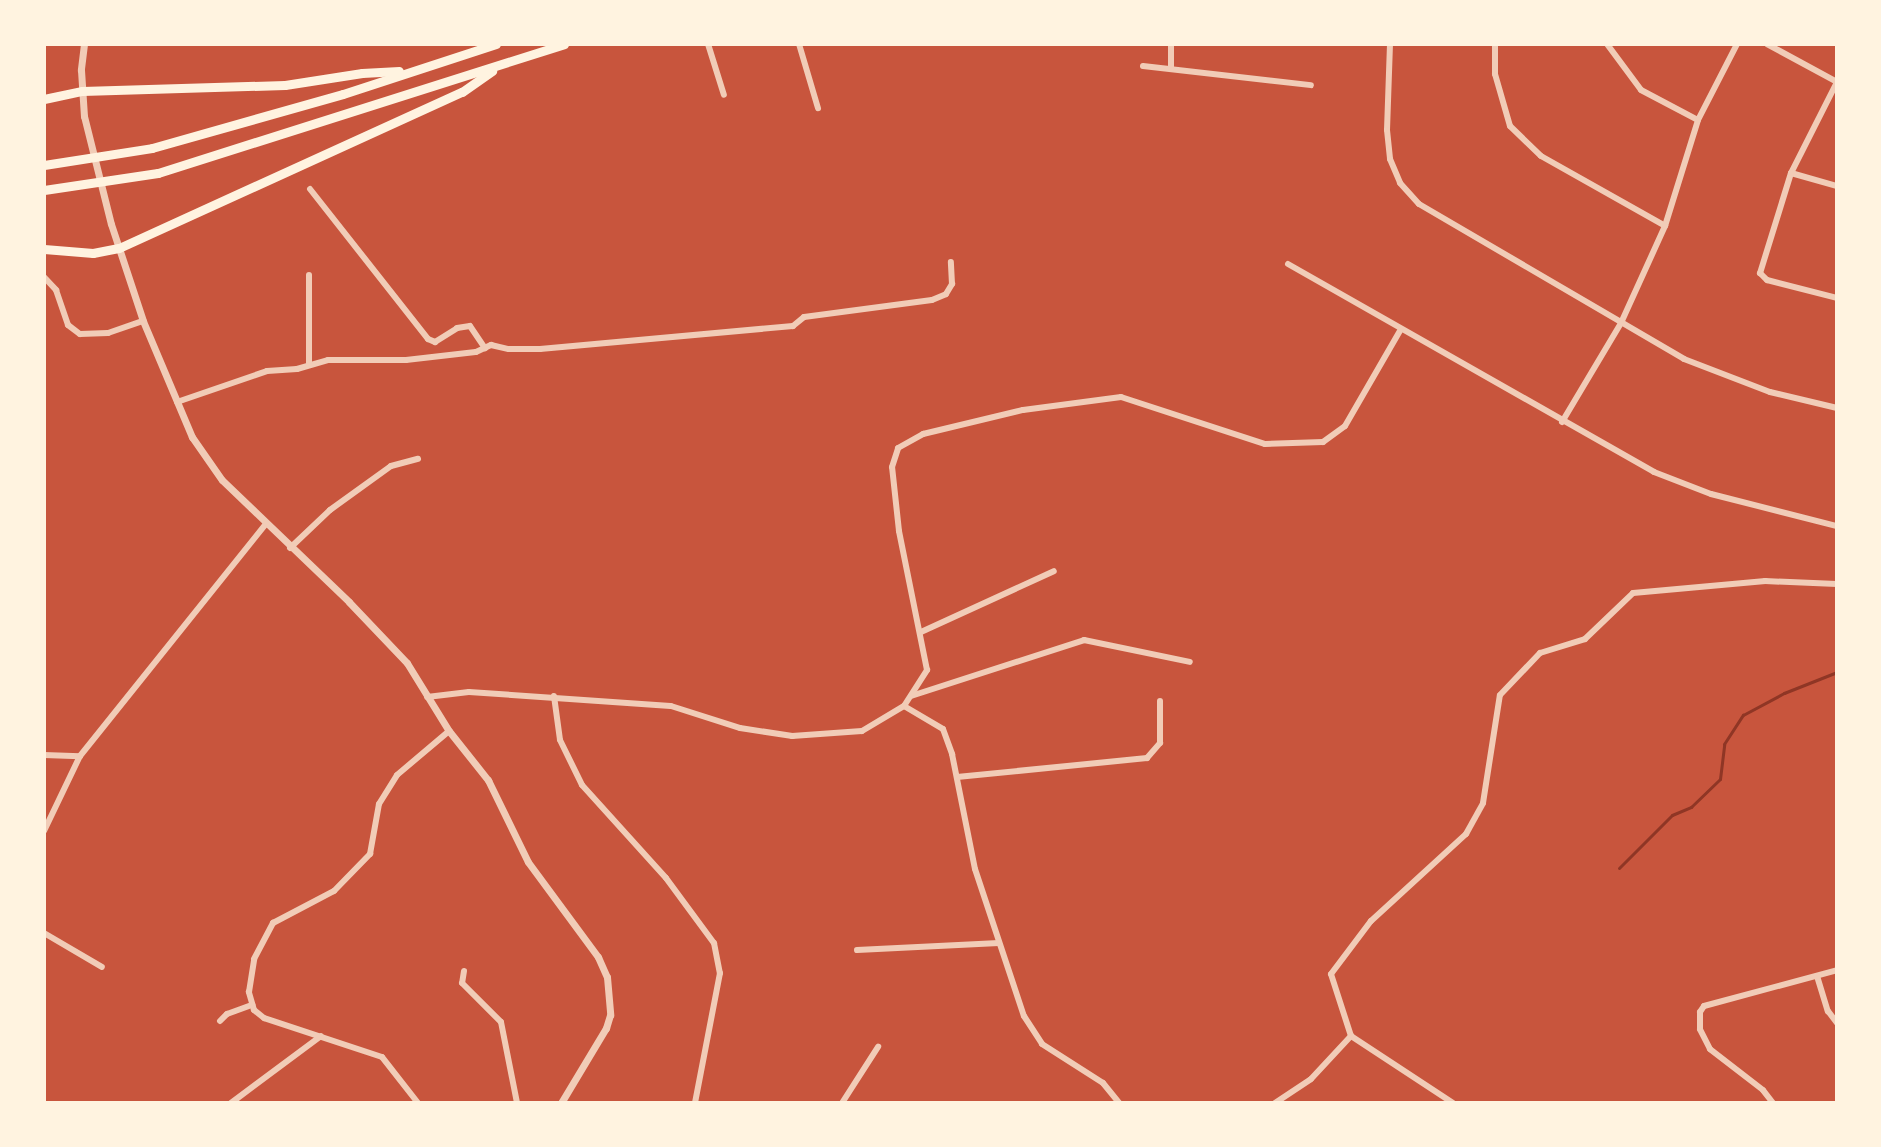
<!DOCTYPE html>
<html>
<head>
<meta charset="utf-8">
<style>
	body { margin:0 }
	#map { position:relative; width:1881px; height:1147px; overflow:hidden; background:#c8553d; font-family:"IBM Plex Sans",sans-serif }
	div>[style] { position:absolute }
	.stream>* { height:3px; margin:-1.5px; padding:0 1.5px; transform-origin:1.5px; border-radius:1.5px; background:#8f3625 }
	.minor>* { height:6px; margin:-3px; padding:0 3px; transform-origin:3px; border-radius:3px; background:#f1ccb7 }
	.tertiary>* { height:7px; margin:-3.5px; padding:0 3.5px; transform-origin:3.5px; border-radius:3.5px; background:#f1ccb7 }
	.primary>* { height:9px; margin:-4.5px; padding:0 4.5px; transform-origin:4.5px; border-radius:4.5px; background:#fff3e0 }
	span { translate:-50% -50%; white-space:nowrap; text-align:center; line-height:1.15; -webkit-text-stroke:6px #fff3e0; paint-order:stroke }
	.frame { position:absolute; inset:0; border:46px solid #fff3e0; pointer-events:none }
</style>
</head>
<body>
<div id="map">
	<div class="stream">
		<i style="left:1619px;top:868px;width:75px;rotate:-45deg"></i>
		<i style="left:1672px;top:815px;width:21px;rotate:-23deg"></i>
		<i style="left:1691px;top:807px;width:40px;rotate:-44deg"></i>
		<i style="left:1720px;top:779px;width:35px;rotate:-83deg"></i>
		<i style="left:1724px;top:744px;width:35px;rotate:-57deg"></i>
		<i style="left:1743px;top:715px;width:47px;rotate:-28.2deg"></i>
		<i style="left:1784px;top:693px;width:57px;rotate:-21.6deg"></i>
	</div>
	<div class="minor">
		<i style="left:708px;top:44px;width:53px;rotate:72.6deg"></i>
		<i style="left:799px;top:44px;width:67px;rotate:73.5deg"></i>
		<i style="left:1390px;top:44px;width:86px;rotate:92deg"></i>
		<i style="left:1387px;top:130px;width:29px;rotate:84deg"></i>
		<i style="left:1390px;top:159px;width:26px;rotate:67deg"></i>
		<i style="left:1400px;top:183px;width:28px;rotate:48deg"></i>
		<i style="left:1419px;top:204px;width:307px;rotate:30.3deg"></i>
		<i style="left:1684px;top:359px;width:92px;rotate:21deg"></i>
		<i style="left:1770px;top:392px;width:69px;rotate:13.4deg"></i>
		<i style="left:1495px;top:44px;width:30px;rotate:90deg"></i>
		<i style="left:1495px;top:74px;width:54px;rotate:73.9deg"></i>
		<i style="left:1510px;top:126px;width:43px;rotate:44.1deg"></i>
		<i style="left:1541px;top:156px;width:142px;rotate:29.4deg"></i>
		<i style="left:1607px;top:44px;width:57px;rotate:53.5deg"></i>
		<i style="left:1641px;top:90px;width:64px;rotate:27.8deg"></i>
		<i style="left:1767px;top:44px;width:80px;rotate:28.5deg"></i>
		<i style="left:1143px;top:66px;width:169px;rotate:6.5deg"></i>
		<i style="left:1171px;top:69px;width:25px;rotate:-90deg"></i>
		<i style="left:1837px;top:82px;width:102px;rotate:116.8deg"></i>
		<i style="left:1791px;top:173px;width:105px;rotate:107.2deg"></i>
		<i style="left:1760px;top:273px;width:10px;rotate:45deg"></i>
		<i style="left:1767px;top:280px;width:72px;rotate:14.4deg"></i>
		<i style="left:1791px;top:173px;width:48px;rotate:15.8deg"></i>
		<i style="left:310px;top:189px;width:191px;rotate:51.8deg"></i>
		<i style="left:428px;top:339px;width:8px;rotate:23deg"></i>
		<i style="left:435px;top:342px;width:26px;rotate:-32deg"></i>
		<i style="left:457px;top:328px;width:13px;rotate:-9deg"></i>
		<i style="left:470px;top:326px;width:27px;rotate:56deg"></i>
		<i style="left:1288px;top:264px;width:421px;rotate:29.6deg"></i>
		<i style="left:1654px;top:472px;width:61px;rotate:21.1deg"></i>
		<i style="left:1711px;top:494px;width:130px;rotate:14.3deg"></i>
		<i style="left:309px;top:275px;width:90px;rotate:90deg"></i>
		<i style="left:44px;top:277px;width:18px;rotate:47deg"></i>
		<i style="left:56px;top:290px;width:37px;rotate:71deg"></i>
		<i style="left:68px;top:325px;width:15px;rotate:37deg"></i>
		<i style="left:80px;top:334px;width:28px;rotate:-2deg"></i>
		<i style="left:108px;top:333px;width:37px;rotate:-19deg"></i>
		<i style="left:177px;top:402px;width:95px;rotate:-19deg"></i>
		<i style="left:267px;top:371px;width:30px;rotate:-4deg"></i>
		<i style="left:297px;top:369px;width:32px;rotate:-16deg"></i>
		<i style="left:328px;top:360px;width:78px"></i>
		<i style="left:406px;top:360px;width:70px;rotate:-6.5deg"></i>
		<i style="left:476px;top:352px;width:17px;rotate:-25deg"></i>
		<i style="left:491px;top:345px;width:18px;rotate:13deg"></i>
		<i style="left:509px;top:349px;width:31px"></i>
		<i style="left:540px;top:349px;width:254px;rotate:-5.2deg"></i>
		<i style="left:793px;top:326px;width:14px;rotate:-39deg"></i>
		<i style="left:804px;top:317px;width:129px;rotate:-7.6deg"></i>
		<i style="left:932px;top:300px;width:15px;rotate:-23deg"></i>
		<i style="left:946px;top:294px;width:12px;rotate:-59deg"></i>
		<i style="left:952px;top:284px;width:22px;rotate:-93deg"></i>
		<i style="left:1562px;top:422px;width:115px;rotate:-59.2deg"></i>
		<i style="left:1621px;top:323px;width:107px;rotate:-65.6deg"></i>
		<i style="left:1665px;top:226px;width:111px;rotate:-72.7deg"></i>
		<i style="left:1698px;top:120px;width:85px;rotate:-62.8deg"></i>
		<i style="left:290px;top:548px;width:55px;rotate:-43.5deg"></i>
		<i style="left:330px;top:510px;width:75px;rotate:-35.8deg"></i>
		<i style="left:391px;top:466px;width:28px;rotate:-15deg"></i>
		<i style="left:921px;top:632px;width:146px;rotate:-24.6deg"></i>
		<i style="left:554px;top:696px;width:44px;rotate:82.2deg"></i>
		<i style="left:560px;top:740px;width:50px;rotate:63.9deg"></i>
		<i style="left:582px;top:785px;width:125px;rotate:47.9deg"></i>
		<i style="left:666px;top:878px;width:81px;rotate:53.6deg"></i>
		<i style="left:714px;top:943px;width:31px;rotate:79deg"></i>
		<i style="left:720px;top:973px;width:132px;rotate:100.9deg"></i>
		<i style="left:911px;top:696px;width:182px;rotate:-17.9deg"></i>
		<i style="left:1084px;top:640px;width:108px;rotate:11.7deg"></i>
		<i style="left:427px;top:697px;width:42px;rotate:-6.8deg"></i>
		<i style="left:469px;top:692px;width:202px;rotate:4deg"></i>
		<i style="left:671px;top:706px;width:72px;rotate:17.7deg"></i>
		<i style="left:740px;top:728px;width:53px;rotate:8.7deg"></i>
		<i style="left:792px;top:736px;width:70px;rotate:-4.1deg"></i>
		<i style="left:862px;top:731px;width:49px;rotate:-30.8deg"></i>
		<i style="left:904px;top:706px;width:43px;rotate:-57.4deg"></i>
		<i style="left:927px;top:670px;width:142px;rotate:-101.4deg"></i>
		<i style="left:899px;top:531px;width:64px;rotate:-96.2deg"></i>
		<i style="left:892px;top:467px;width:20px;rotate:-72deg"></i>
		<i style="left:898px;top:448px;width:29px;rotate:-29deg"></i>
		<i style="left:923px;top:434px;width:103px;rotate:-13.5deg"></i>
		<i style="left:1023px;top:410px;width:99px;rotate:-7.6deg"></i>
		<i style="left:1121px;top:397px;width:151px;rotate:18.1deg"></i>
		<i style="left:1265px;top:444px;width:58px;rotate:-2deg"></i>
		<i style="left:1323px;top:442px;width:27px;rotate:-36deg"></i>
		<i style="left:1345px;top:426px;width:112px;rotate:-60deg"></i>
		<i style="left:904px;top:706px;width:45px;rotate:30.5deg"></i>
		<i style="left:943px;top:729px;width:27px;rotate:70deg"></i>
		<i style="left:952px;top:754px;width:117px;rotate:78.7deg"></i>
		<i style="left:975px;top:869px;width:155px;rotate:71.6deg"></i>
		<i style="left:1024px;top:1016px;width:33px;rotate:57deg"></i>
		<i style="left:1042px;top:1044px;width:72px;rotate:32.6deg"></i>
		<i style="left:1103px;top:1083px;width:26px;rotate:51deg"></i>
		<i style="left:44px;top:755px;width:36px;rotate:2deg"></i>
		<i style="left:957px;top:777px;width:191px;rotate:-5.7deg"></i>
		<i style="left:1147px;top:758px;width:20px;rotate:-49deg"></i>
		<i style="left:1160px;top:743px;width:42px;rotate:-90deg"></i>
		<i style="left:44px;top:831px;width:83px;rotate:-64.4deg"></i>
		<i style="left:80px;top:756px;width:296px;rotate:-51.3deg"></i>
		<i style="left:44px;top:933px;width:67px;rotate:30.4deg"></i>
		<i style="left:857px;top:950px;width:142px;rotate:-2.8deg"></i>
		<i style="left:464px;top:971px;width:12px;rotate:99deg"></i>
		<i style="left:462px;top:983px;width:55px;rotate:45deg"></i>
		<i style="left:501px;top:1022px;width:83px;rotate:78.8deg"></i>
		<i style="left:1817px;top:976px;width:37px;rotate:73deg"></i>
		<i style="left:1828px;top:1011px;width:15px;rotate:53deg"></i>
		<i style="left:220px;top:1021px;width:10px;rotate:-45deg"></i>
		<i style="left:227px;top:1014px;width:27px;rotate:-20deg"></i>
		<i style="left:231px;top:1103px;width:112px;rotate:-36.7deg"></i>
		<i style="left:418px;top:1103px;width:58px;rotate:-128deg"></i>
		<i style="left:382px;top:1057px;width:124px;rotate:-161.7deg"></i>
		<i style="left:264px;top:1018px;width:13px;rotate:-141deg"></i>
		<i style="left:254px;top:1010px;width:19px;rotate:-106deg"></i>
		<i style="left:249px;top:992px;width:33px;rotate:-81deg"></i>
		<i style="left:254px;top:959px;width:41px;rotate:-62.2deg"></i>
		<i style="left:273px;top:923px;width:69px;rotate:-27.7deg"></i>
		<i style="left:334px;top:891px;width:52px;rotate:-45.8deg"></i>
		<i style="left:370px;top:854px;width:51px;rotate:-79.8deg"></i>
		<i style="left:379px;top:804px;width:34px;rotate:-58deg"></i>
		<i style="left:397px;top:775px;width:68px;rotate:-40.2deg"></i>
		<i style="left:842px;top:1103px;width:67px;rotate:-57.3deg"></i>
		<i style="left:1275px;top:1103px;width:43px;rotate:-33.7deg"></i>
		<i style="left:1311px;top:1079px;width:59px;rotate:-47.1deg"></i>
		<i style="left:1453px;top:1103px;width:122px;rotate:-146.7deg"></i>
		<i style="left:1351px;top:1036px;width:65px;rotate:-107.9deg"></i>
		<i style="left:1331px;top:974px;width:66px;rotate:-53deg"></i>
		<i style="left:1371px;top:921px;width:129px;rotate:-42.5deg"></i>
		<i style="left:1466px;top:834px;width:35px;rotate:-61deg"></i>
		<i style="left:1483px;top:803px;width:109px;rotate:-81.1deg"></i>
		<i style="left:1500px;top:695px;width:58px;rotate:-46.4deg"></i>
		<i style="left:1540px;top:653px;width:47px;rotate:-17.3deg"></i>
		<i style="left:1585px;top:639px;width:66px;rotate:-43.8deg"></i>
		<i style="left:1633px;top:593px;width:133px;rotate:-5.2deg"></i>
		<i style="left:1765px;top:581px;width:72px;rotate:2.4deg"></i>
		<i style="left:1773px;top:1103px;width:16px;rotate:-128deg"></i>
		<i style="left:1763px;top:1090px;width:67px;rotate:-142.3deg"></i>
		<i style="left:1710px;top:1049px;width:22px;rotate:-117deg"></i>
		<i style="left:1700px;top:1029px;width:17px;rotate:-90deg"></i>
		<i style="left:1700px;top:1012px;width:7px;rotate:-56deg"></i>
		<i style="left:1704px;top:1006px;width:138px;rotate:-15.1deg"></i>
	</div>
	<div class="tertiary">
		<i style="left:84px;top:44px;width:26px;rotate:97deg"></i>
		<i style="left:81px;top:70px;width:46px;rotate:86.3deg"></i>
		<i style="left:84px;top:116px;width:111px;rotate:76deg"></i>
		<i style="left:111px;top:224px;width:102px;rotate:71.7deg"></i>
		<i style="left:143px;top:321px;width:126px;rotate:67.1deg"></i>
		<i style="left:192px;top:437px;width:52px;rotate:55.1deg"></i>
		<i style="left:222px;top:480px;width:176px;rotate:43.8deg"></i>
		<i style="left:349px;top:602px;width:84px;rotate:46.4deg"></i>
		<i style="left:407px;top:663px;width:80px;rotate:58.3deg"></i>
		<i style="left:449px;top:731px;width:63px;rotate:51.5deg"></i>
		<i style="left:488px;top:780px;width:91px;rotate:64deg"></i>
		<i style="left:528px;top:862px;width:118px;rotate:53.6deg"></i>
		<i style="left:598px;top:957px;width:22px;rotate:66deg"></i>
		<i style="left:607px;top:977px;width:38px;rotate:85deg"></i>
		<i style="left:610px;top:1015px;width:14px;rotate:107deg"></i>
		<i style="left:606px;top:1028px;width:87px;rotate:121deg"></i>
	</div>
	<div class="primary">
		<i style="left:44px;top:99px;width:39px;rotate:-12deg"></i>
		<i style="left:82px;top:91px;width:203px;rotate:-1.7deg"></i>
		<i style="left:285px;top:85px;width:78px;rotate:-8.9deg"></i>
		<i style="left:362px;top:73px;width:37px;rotate:-3deg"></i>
		<i style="left:44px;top:165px;width:109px;rotate:-8.9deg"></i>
		<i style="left:152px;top:148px;width:198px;rotate:-15.8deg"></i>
		<i style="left:343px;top:94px;width:161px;rotate:-18.1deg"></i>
		<i style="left:44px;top:190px;width:115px;rotate:-8.5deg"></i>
		<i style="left:158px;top:173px;width:426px;rotate:-17.6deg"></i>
		<i style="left:44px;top:249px;width:49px;rotate:4.7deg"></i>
		<i style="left:93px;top:253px;width:26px;rotate:-11deg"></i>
		<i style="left:119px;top:248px;width:377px;rotate:-24.5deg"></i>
		<i style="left:462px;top:92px;width:37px;rotate:-35deg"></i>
	</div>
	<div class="frame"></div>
</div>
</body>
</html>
